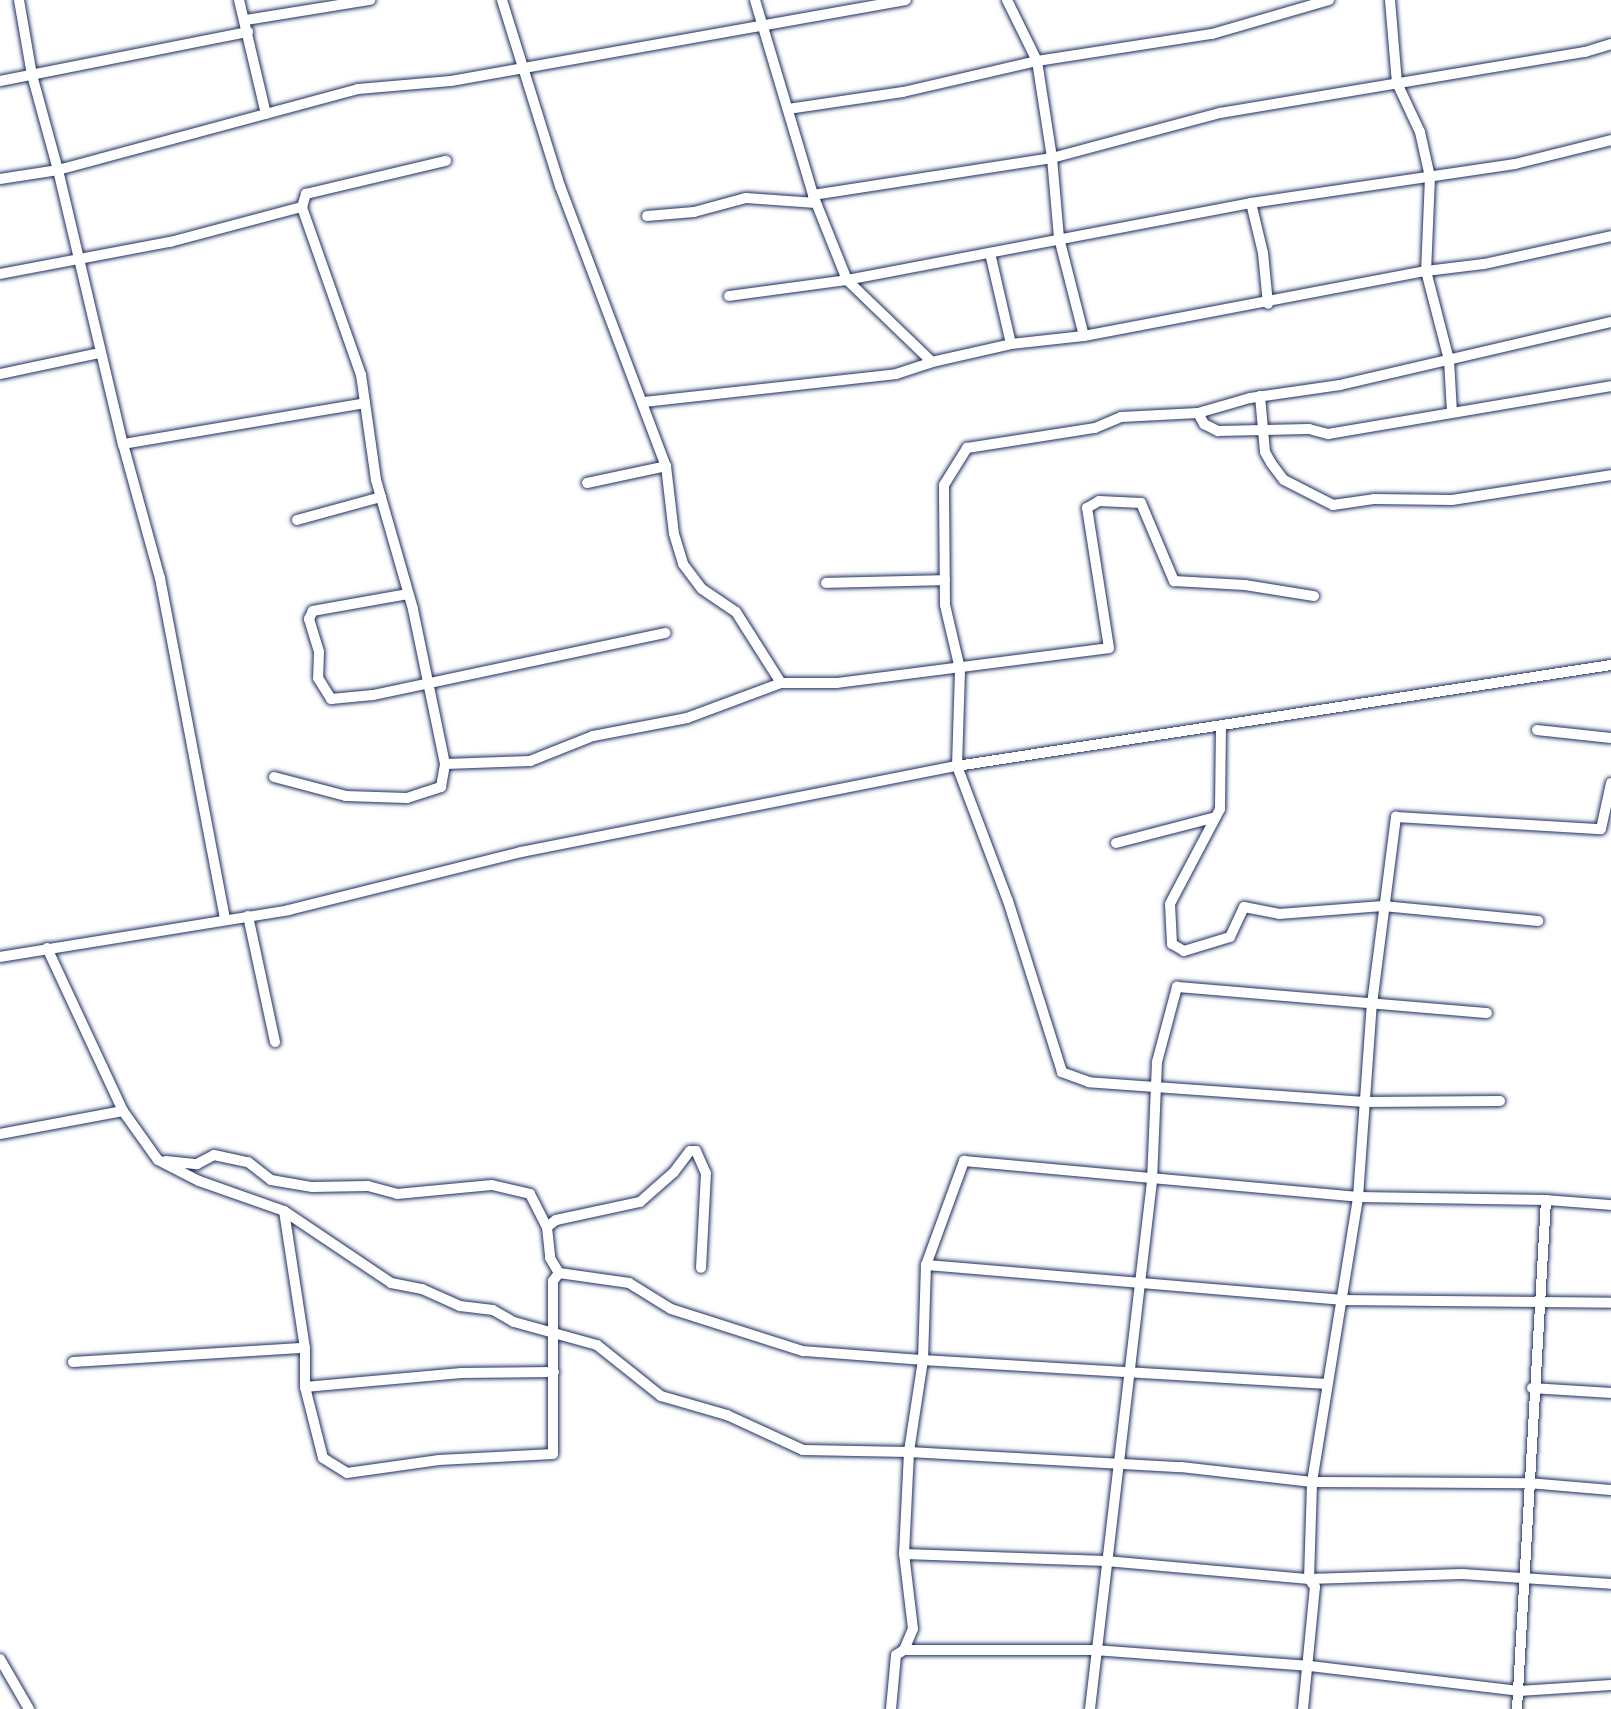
<!DOCTYPE html>
<html>
<head>
<meta charset="utf-8">
<style>
	body { margin:0 }
	#map { position:relative; width:1611px; height:1709px; overflow:hidden; background:#fff; font-family:"Balsamiq Sans",sans-serif }
	div>[style] { position:absolute }
	.roads { filter:drop-shadow(0 0 2px #1b2f5e) drop-shadow(0 0 2px #1b2f5e) }
	.street>* { height:10px; margin:-5px; padding:0 5px; transform-origin:5px; border-radius:5px; background:#fff }
	span { translate:-50% -50%; white-space:nowrap; text-align:center; line-height:1.15; -webkit-text-stroke:7px #fff; paint-order:stroke }
</style>
</head>
<body>
<div id="map">
	<div class="roads">
		<div class="street">
			<i style="left:19px;top:0;width:76px;rotate:80.2deg"></i>
			<i style="left:32px;top:75px;width:98px;rotate:74.7deg"></i>
			<i style="left:58px;top:170px;width:311px;rotate:-15.1deg"></i>
			<i style="left:358px;top:89px;width:93px;rotate:-4.9deg"></i>
			<i style="left:451px;top:81px;width:462px;rotate:-10.1deg"></i>
			<i style="left:239px;top:0;width:117px;rotate:76.7deg"></i>
			<i style="left:502px;top:0;width:195px;rotate:72.7deg"></i>
			<i style="left:560px;top:186px;width:299px;rotate:69.3deg"></i>
			<i style="left:666px;top:466px;width:68px;rotate:83.3deg"></i>
			<i style="left:674px;top:534px;width:31px;rotate:73deg"></i>
			<i style="left:683px;top:564px;width:31px;rotate:53deg"></i>
			<i style="left:702px;top:589px;width:41px;rotate:34.1deg"></i>
			<i style="left:736px;top:612px;width:84px;rotate:57.6deg"></i>
			<i style="left:755px;top:0;width:203px;rotate:73.4deg"></i>
			<i style="left:813px;top:195px;width:92px;rotate:68.2deg"></i>
			<i style="left:847px;top:280px;width:118px;rotate:44deg"></i>
			<i style="left:932px;top:362px;width:81px;rotate:-12.8deg"></i>
			<i style="left:1011px;top:344px;width:73px;rotate:-6.3deg"></i>
			<i style="left:1084px;top:336px;width:348px;rotate:-10.8deg"></i>
			<i style="left:1426px;top:271px;width:58px;rotate:-6.9deg"></i>
			<i style="left:1484px;top:264px;width:130px;rotate:-12.4deg"></i>
			<i style="left:1007px;top:0;width:68px;rotate:63.8deg"></i>
			<i style="left:1037px;top:61px;width:98px;rotate:81.2deg"></i>
			<i style="left:1052px;top:158px;width:80px;rotate:85deg"></i>
			<i style="left:1059px;top:238px;width:101px;rotate:75.7deg"></i>
			<i style="left:1390px;top:0;width:83px;rotate:85.2deg"></i>
			<i style="left:1397px;top:83px;width:54px;rotate:64.9deg"></i>
			<i style="left:1420px;top:132px;width:46px;rotate:77.5deg"></i>
			<i style="left:1430px;top:177px;width:94px;rotate:92.4deg"></i>
			<i style="left:1426px;top:271px;width:92px;rotate:75.5deg"></i>
			<i style="left:1449px;top:360px;width:52px;rotate:86.7deg"></i>
			<i style="left:246px;top:20px;width:126px;rotate:-9.2deg"></i>
			<i style="left:0;top:81px;width:253px;rotate:-11.2deg"></i>
			<i style="left:788px;top:109px;width:116px;rotate:-8.4deg"></i>
			<i style="left:903px;top:92px;width:138px;rotate:-13deg"></i>
			<i style="left:1037px;top:61px;width:177px;rotate:-8.8deg"></i>
			<i style="left:1212px;top:34px;width:122px;rotate:-16.2deg"></i>
			<i style="left:0;top:179px;width:59px;rotate:-8.8deg"></i>
			<i style="left:58px;top:170px;width:282px;rotate:76.7deg"></i>
			<i style="left:123px;top:444px;width:245px;rotate:-9.6deg"></i>
			<i style="left:813px;top:195px;width:242px;rotate:-8.8deg"></i>
			<i style="left:1052px;top:158px;width:174px;rotate:-15deg"></i>
			<i style="left:1220px;top:113px;width:370px;rotate:-9.5deg"></i>
			<i style="left:1585px;top:52px;width:27px;rotate:-17deg"></i>
			<i style="left:1251px;top:203px;width:51px;rotate:76.5deg"></i>
			<i style="left:1263px;top:253px;width:51px;rotate:84.4deg"></i>
			<i style="left:647px;top:216px;width:47px;rotate:-4.9deg"></i>
			<i style="left:694px;top:212px;width:54px;rotate:-15.1deg"></i>
			<i style="left:746px;top:198px;width:70px;rotate:4.1deg"></i>
			<i style="left:990px;top:253px;width:93px;rotate:77deg"></i>
			<i style="left:0;top:274px;width:173px;rotate:-10.7deg"></i>
			<i style="left:170px;top:242px;width:137px;rotate:-14.9deg"></i>
			<i style="left:302px;top:207px;width:14px;rotate:-73deg"></i>
			<i style="left:306px;top:194px;width:144px;rotate:-13.3deg"></i>
			<i style="left:729px;top:296px;width:119px;rotate:-7.7deg"></i>
			<i style="left:847px;top:280px;width:411px;rotate:-10.8deg"></i>
			<i style="left:1251px;top:203px;width:267px;rotate:-8.4deg"></i>
			<i style="left:1515px;top:164px;width:99px;rotate:-14deg"></i>
			<i style="left:0;top:374px;width:102px;rotate:-11.9deg"></i>
			<i style="left:1260px;top:396px;width:56px;rotate:84.9deg"></i>
			<i style="left:1265px;top:452px;width:13px;rotate:61deg"></i>
			<i style="left:1271px;top:463px;width:21px;rotate:53deg"></i>
			<i style="left:1284px;top:480px;width:55px;rotate:27deg"></i>
			<i style="left:1333px;top:505px;width:41px;rotate:-8.3deg"></i>
			<i style="left:1374px;top:499px;width:78px;rotate:0.7deg"></i>
			<i style="left:1452px;top:500px;width:161px;rotate:-8.9deg"></i>
			<i style="left:644px;top:402px;width:254px;rotate:-6.3deg"></i>
			<i style="left:896px;top:374px;width:38px;rotate:-18deg"></i>
			<i style="left:1198px;top:413px;width:13px;rotate:61deg"></i>
			<i style="left:1204px;top:424px;width:16px;rotate:27deg"></i>
			<i style="left:1218px;top:431px;width:91px;rotate:-1.3deg"></i>
			<i style="left:1309px;top:429px;width:20px;rotate:15deg"></i>
			<i style="left:1328px;top:434px;width:287px;rotate:-9.6deg"></i>
			<i style="left:123px;top:444px;width:139px;rotate:74.6deg"></i>
			<i style="left:160px;top:578px;width:348px;rotate:79.2deg"></i>
			<i style="left:587px;top:483px;width:81px;rotate:-12.1deg"></i>
			<i style="left:297px;top:520px;width:87px;rotate:-15.3deg"></i>
			<i style="left:826px;top:583px;width:119px;rotate:-1.4deg"></i>
			<i style="left:408px;top:594px;width:97px;rotate:169.9deg"></i>
			<i style="left:313px;top:611px;width:9px;rotate:117deg"></i>
			<i style="left:309px;top:619px;width:34px;rotate:73deg"></i>
			<i style="left:319px;top:652px;width:26px;rotate:92deg"></i>
			<i style="left:318px;top:678px;width:25px;rotate:58deg"></i>
			<i style="left:331px;top:699px;width:42px;rotate:-5.4deg"></i>
			<i style="left:373px;top:695px;width:299px;rotate:-12deg"></i>
			<i style="left:1221px;top:726px;width:83px;rotate:90.7deg"></i>
			<i style="left:1220px;top:809px;width:107px;rotate:117.8deg"></i>
			<i style="left:1170px;top:904px;width:40px;rotate:87.1deg"></i>
			<i style="left:1172px;top:944px;width:14px;rotate:30deg"></i>
			<i style="left:1184px;top:951px;width:48px;rotate:-16.9deg"></i>
			<i style="left:1230px;top:937px;width:33px;rotate:-65deg"></i>
			<i style="left:1244px;top:907px;width:36px;rotate:11deg"></i>
			<i style="left:1279px;top:914px;width:104px;rotate:-4.4deg"></i>
			<i style="left:1383px;top:906px;width:156px;rotate:5.5deg"></i>
			<i style="left:1537px;top:730px;width:74px;rotate:6.2deg"></i>
			<i style="left:445px;top:764px;width:85px;rotate:-2deg"></i>
			<i style="left:530px;top:761px;width:68px;rotate:-21.6deg"></i>
			<i style="left:593px;top:736px;width:96px;rotate:-10.8deg"></i>
			<i style="left:687px;top:718px;width:100px;rotate:-20.4deg"></i>
			<i style="left:781px;top:683px;width:56px"></i>
			<i style="left:837px;top:683px;width:274px;rotate:-7.3deg"></i>
			<i style="left:1109px;top:648px;width:142px;rotate:-98.9deg"></i>
			<i style="left:1087px;top:508px;width:14px;rotate:-30deg"></i>
			<i style="left:1099px;top:501px;width:42px;rotate:2.7deg"></i>
			<i style="left:1141px;top:503px;width:85px;rotate:67.1deg"></i>
			<i style="left:1174px;top:581px;width:71px;rotate:3.2deg"></i>
			<i style="left:1245px;top:585px;width:70px;rotate:9.1deg"></i>
			<i style="left:274px;top:777px;width:74px;rotate:14.8deg"></i>
			<i style="left:346px;top:796px;width:61px;rotate:1.9deg"></i>
			<i style="left:407px;top:798px;width:36px;rotate:-18deg"></i>
			<i style="left:441px;top:787px;width:23px;rotate:-80deg"></i>
			<i style="left:445px;top:764px;width:158px;rotate:-101.7deg"></i>
			<i style="left:413px;top:609px;width:134px;rotate:-106deg"></i>
			<i style="left:376px;top:480px;width:106px;rotate:-98.1deg"></i>
			<i style="left:361px;top:375px;width:178px;rotate:-109.4deg"></i>
			<i style="left:1116px;top:843px;width:99px;rotate:-14.6deg"></i>
			<i style="left:248px;top:916px;width:129px;rotate:77.9deg"></i>
			<i style="left:47px;top:948px;width:180px;rotate:65deg"></i>
			<i style="left:123px;top:1111px;width:60px;rotate:54.5deg"></i>
			<i style="left:158px;top:1160px;width:46px;rotate:27.1deg"></i>
			<i style="left:199px;top:1181px;width:90px;rotate:19.4deg"></i>
			<i style="left:284px;top:1211px;width:129px;rotate:33.9deg"></i>
			<i style="left:391px;top:1283px;width:32px;rotate:11deg"></i>
			<i style="left:422px;top:1289px;width:42px;rotate:24.1deg"></i>
			<i style="left:460px;top:1306px;width:33px;rotate:7deg"></i>
			<i style="left:493px;top:1310px;width:24px;rotate:30deg"></i>
			<i style="left:514px;top:1322px;width:86px;rotate:15.5deg"></i>
			<i style="left:597px;top:1345px;width:82px;rotate:38.6deg"></i>
			<i style="left:661px;top:1396px;width:69px;rotate:16.1deg"></i>
			<i style="left:727px;top:1415px;width:84px;rotate:24.7deg"></i>
			<i style="left:803px;top:1450px;width:106px;rotate:1.1deg"></i>
			<i style="left:909px;top:1452px;width:102px;rotate:92.8deg"></i>
			<i style="left:904px;top:1554px;width:202px;rotate:2deg"></i>
			<i style="left:1106px;top:1561px;width:204px;rotate:5.1deg"></i>
			<i style="left:1309px;top:1579px;width:153px;rotate:-1.9deg"></i>
			<i style="left:1462px;top:1574px;width:149px;rotate:3.8deg"></i>
			<i style="left:0;top:957px;width:293px;rotate:-9.2deg"></i>
			<i style="left:289px;top:910px;width:239px;rotate:-14deg"></i>
			<i style="left:521px;top:852px;width:444px;rotate:-11.2deg"></i>
			<i style="left:957px;top:766px;width:662px;rotate:-8.78deg"></i>
			<i style="left:1500px;top:1101px;width:135px;rotate:179.6deg"></i>
			<i style="left:1365px;top:1102px;width:277px;rotate:-175.9deg"></i>
			<i style="left:1089px;top:1082px;width:29px;rotate:-160deg"></i>
			<i style="left:1062px;top:1072px;width:179px;rotate:-107.5deg"></i>
			<i style="left:1008px;top:901px;width:144px;rotate:-110.7deg"></i>
			<i style="left:957px;top:766px;width:97px;rotate:-88.2deg"></i>
			<i style="left:960px;top:669px;width:66px;rotate:-103.2deg"></i>
			<i style="left:945px;top:605px;width:120px;rotate:-90.5deg"></i>
			<i style="left:944px;top:485px;width:44px;rotate:-58.1deg"></i>
			<i style="left:967px;top:448px;width:130px;rotate:-8.9deg"></i>
			<i style="left:1095px;top:428px;width:28px;rotate:-23deg"></i>
			<i style="left:1121px;top:417px;width:77px;rotate:-3deg"></i>
			<i style="left:1198px;top:413px;width:54px;rotate:-16.1deg"></i>
			<i style="left:1250px;top:398px;width:91px;rotate:-8.2deg"></i>
			<i style="left:1340px;top:385px;width:278px;rotate:-13.1deg"></i>
			<i style="left:0;top:1134px;width:125px;rotate:-10.6deg"></i>
			<i style="left:166px;top:1161px;width:31px;rotate:6deg"></i>
			<i style="left:197px;top:1164px;width:19px;rotate:-28deg"></i>
			<i style="left:214px;top:1155px;width:35px;rotate:12deg"></i>
			<i style="left:248px;top:1162px;width:29px;rotate:38deg"></i>
			<i style="left:271px;top:1180px;width:42px;rotate:9.7deg"></i>
			<i style="left:312px;top:1187px;width:56px;rotate:-1deg"></i>
			<i style="left:368px;top:1186px;width:30px;rotate:15deg"></i>
			<i style="left:397px;top:1194px;width:95px;rotate:-5.4deg"></i>
			<i style="left:492px;top:1185px;width:39px;rotate:13deg"></i>
			<i style="left:530px;top:1194px;width:37px;rotate:63deg"></i>
			<i style="left:547px;top:1227px;width:31px;rotate:84deg"></i>
			<i style="left:550px;top:1258px;width:17px;rotate:59deg"></i>
			<i style="left:559px;top:1273px;width:71px;rotate:8.1deg"></i>
			<i style="left:629px;top:1283px;width:49px;rotate:31.8deg"></i>
			<i style="left:671px;top:1309px;width:139px;rotate:17.7deg"></i>
			<i style="left:803px;top:1351px;width:120px;rotate:4.3deg"></i>
			<i style="left:923px;top:1360px;width:95px;rotate:-88.2deg"></i>
			<i style="left:926px;top:1265px;width:420px;rotate:4.8deg"></i>
			<i style="left:1345px;top:1300px;width:266px;rotate:0.6deg"></i>
			<i style="left:284px;top:1211px;width:139px;rotate:81.3deg"></i>
			<i style="left:305px;top:1348px;width:39px;rotate:90deg"></i>
			<i style="left:305px;top:1387px;width:73px;rotate:75.8deg"></i>
			<i style="left:323px;top:1458px;width:28px;rotate:32deg"></i>
			<i style="left:347px;top:1473px;width:93px;rotate:-8deg"></i>
			<i style="left:439px;top:1460px;width:114px;rotate:-3deg"></i>
			<i style="left:553px;top:1454px;width:173px;rotate:-90deg"></i>
			<i style="left:553px;top:1281px;width:10px;rotate:-53deg"></i>
			<i style="left:547px;top:1227px;width:11px;rotate:-38deg"></i>
			<i style="left:556px;top:1220px;width:86px;rotate:-12.1deg"></i>
			<i style="left:640px;top:1202px;width:45px;rotate:-41.4deg"></i>
			<i style="left:674px;top:1172px;width:26px;rotate:-53deg"></i>
			<i style="left:690px;top:1151px;width:6px"></i>
			<i style="left:696px;top:1151px;width:24px;rotate:66deg"></i>
			<i style="left:706px;top:1173px;width:95px;rotate:93deg"></i>
			<i style="left:926px;top:1265px;width:111px;rotate:-69.9deg"></i>
			<i style="left:964px;top:1161px;width:396px;rotate:5.2deg"></i>
			<i style="left:1358px;top:1197px;width:188px;rotate:0.9deg"></i>
			<i style="left:73px;top:1362px;width:232px;rotate:-3.5deg"></i>
			<i style="left:1327px;top:1384px;width:405px;rotate:-176.6deg"></i>
			<i style="left:923px;top:1360px;width:93px;rotate:98.7deg"></i>
			<i style="left:909px;top:1452px;width:272px;rotate:3.2deg"></i>
			<i style="left:1181px;top:1467px;width:132px;rotate:6.5deg"></i>
			<i style="left:1312px;top:1482px;width:216px;rotate:0.3deg"></i>
			<i style="left:1528px;top:1483px;width:83px;rotate:4.8deg"></i>
			<i style="left:305px;top:1387px;width:157px;rotate:-5.1deg"></i>
			<i style="left:461px;top:1373px;width:93px;rotate:-0.6deg"></i>
			<i style="left:1532px;top:1388px;width:79px;rotate:3.6deg"></i>
			<i style="left:904px;top:1650px;width:190px"></i>
			<i style="left:1094px;top:1650px;width:217px;rotate:4.2deg"></i>
			<i style="left:1310px;top:1666px;width:210px;rotate:6.8deg"></i>
			<i style="left:1519px;top:1691px;width:92px;rotate:-3.7deg"></i>
			<i style="left:0;top:1659px;width:58px;rotate:59.9deg"></i>
			<i style="left:891px;top:1709px;width:54px;rotate:-84.7deg"></i>
			<i style="left:896px;top:1655px;width:9px;rotate:-32deg"></i>
			<i style="left:904px;top:1650px;width:23px;rotate:-67deg"></i>
			<i style="left:913px;top:1629px;width:76px;rotate:-96.8deg"></i>
			<i style="left:1090px;top:1709px;width:532px;rotate:-83.3deg"></i>
			<i style="left:1152px;top:1181px;width:119px;rotate:-87.6deg"></i>
			<i style="left:1157px;top:1062px;width:78px;rotate:-75.1deg"></i>
			<i style="left:1177px;top:987px;width:311px;rotate:4.8deg"></i>
			<i style="left:1303px;top:1709px;width:123px;rotate:-84.4deg"></i>
			<i style="left:1315px;top:1587px;width:10px;rotate:-127deg"></i>
			<i style="left:1309px;top:1579px;width:97px;rotate:-88.2deg"></i>
			<i style="left:1312px;top:1482px;width:289px;rotate:-80.8deg"></i>
			<i style="left:1358px;top:1197px;width:194px;rotate:-85.9deg"></i>
			<i style="left:1372px;top:1004px;width:189px;rotate:-82.7deg"></i>
			<i style="left:1396px;top:817px;width:205px;rotate:3.4deg"></i>
			<i style="left:1601px;top:829px;width:47px;rotate:-77.7deg"></i>
			<i style="left:1517px;top:1709px;width:510px;rotate:-86.74deg"></i>
			<i style="left:1546px;top:1200px;width:65px;rotate:4.4deg"></i>
		</div>
	</div>
</div>
</body>
</html>
